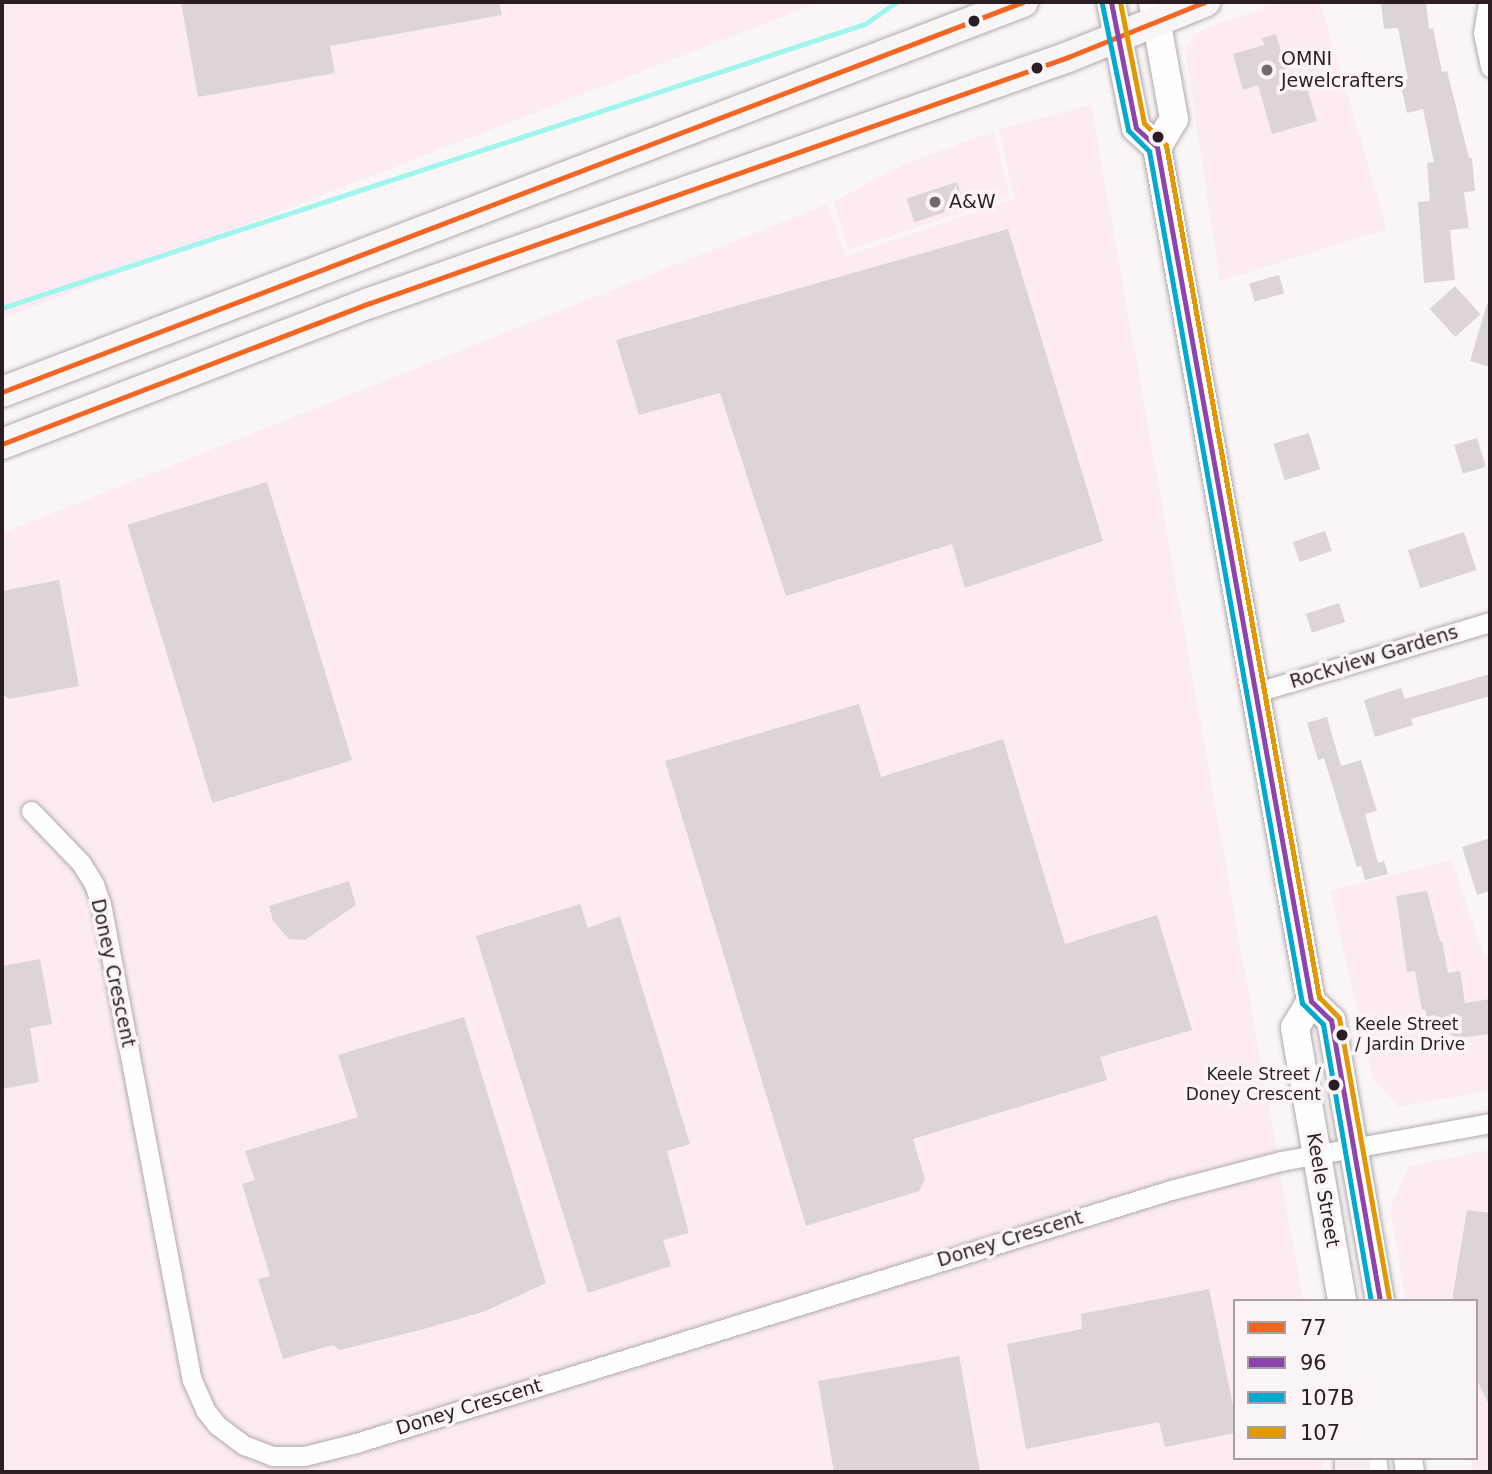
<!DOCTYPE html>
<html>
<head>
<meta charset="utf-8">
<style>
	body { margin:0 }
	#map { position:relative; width:1492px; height:1474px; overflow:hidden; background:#faf5f7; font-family:"DejaVu Sans",sans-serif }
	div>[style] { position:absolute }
	.built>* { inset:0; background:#fcebf3 }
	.stream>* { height:4.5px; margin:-2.25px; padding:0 2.25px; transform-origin:2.25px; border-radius:2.25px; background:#a0f6ed }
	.building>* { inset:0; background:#ddd4d8; transform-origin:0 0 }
	.roads { filter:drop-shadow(0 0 2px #b1a9ad) drop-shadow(0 0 2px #b1a9ad) }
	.minor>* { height:19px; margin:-9.5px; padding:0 9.5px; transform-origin:9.5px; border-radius:9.5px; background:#fefefe }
	.secondary>* { height:28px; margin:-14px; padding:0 14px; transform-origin:14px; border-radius:14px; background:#fefefe }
	.primary>* { height:30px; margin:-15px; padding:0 15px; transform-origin:15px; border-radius:15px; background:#f8f5f6 }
	.motorway>* { height:35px; margin:-17.5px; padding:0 17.5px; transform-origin:17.5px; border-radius:17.5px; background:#f5eff2 }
	.bus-1>* { height:5px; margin:-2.5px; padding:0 2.5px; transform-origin:2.5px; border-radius:2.5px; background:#f26522 }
	.bus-2>* { height:5px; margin:-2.5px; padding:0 2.5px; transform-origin:2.5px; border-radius:2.5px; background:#8e44ad }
	.bus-3>* { height:5px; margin:-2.5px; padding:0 2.5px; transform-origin:2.5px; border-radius:2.5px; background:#00a9ce }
	.bus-4>* { height:5px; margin:-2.5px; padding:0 2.5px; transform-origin:2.5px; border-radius:2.5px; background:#e29804 }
	.dots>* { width:19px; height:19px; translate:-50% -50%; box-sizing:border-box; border:4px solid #fbf4f7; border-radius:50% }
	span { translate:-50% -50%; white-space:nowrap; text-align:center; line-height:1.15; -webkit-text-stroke:7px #fbf4f7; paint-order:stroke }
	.bus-label { font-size:17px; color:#2a1d23 }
	.left { translate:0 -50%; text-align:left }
	.right { translate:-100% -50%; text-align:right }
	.poi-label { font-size:19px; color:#2a1d23 }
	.street-label { font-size:19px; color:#2a1d23 }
	.frame { position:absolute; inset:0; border:4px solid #2a1d23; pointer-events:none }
	.legend { position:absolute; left:1233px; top:1299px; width:245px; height:161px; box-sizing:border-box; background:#fbf4f7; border:2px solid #a79ea2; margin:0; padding:9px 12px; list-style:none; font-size:21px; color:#2a1d23 }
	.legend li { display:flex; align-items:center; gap:14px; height:35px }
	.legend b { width:35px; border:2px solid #a79ea2 }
</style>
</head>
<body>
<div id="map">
	<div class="built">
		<i style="clip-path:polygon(2px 2px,821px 2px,2px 319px)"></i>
		<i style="clip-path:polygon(1280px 2px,1320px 2px,1387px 229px,1220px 281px,1185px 47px,1201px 30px)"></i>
		<i style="clip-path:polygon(1091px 105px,1303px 1301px,1235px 1301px,1235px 1458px,1323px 1458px,1323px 1472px,2px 1472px,2px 533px,828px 204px,846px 256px,1014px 199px,999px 129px)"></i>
		<i style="clip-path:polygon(994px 131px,1010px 197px,848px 250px,834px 202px,900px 166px)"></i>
		<i style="clip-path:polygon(1452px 860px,1484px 958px,1490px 957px,1490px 1090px,1399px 1107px,1373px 1079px,1330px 891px)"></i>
		<i style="clip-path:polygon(1490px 1150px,1490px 1472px,1475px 1472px,1469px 1458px,1476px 1458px,1476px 1301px,1406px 1301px,1390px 1208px,1409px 1166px)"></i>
	</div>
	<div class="stream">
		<i style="left:2px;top:308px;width:909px;rotate:-18.22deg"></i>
		<i style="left:865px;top:24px;width:38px;rotate:-35deg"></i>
	</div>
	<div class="building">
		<i style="clip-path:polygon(181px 2px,499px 2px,502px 15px,330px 46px,335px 73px,198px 97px)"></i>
		<i style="clip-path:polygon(1381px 2px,1426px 2px,1429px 29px,1433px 28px,1442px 72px,1447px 71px,1469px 158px,1472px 158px,1475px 191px,1464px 192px,1469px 228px,1450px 230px,1455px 280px,1424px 283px,1418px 202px,1430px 201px,1427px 163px,1434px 162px,1423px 109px,1407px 113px,1400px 81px,1408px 79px,1398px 28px,1384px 29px)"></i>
		<i style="clip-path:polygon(1276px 34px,1291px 86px,1305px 82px,1317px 121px,1272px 134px,1258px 85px,1243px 90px,1233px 54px,1264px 45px,1262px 38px)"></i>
		<i style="left:957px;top:182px;width:25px;height:53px;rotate:72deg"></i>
		<i style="clip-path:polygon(1008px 229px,1103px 541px,965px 588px,952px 544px,786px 596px,720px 393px,639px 415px,616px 340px)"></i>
		<i style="left:1279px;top:275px;width:19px;height:31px;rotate:74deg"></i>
		<i style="left:1455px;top:286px;width:38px;height:34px;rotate:48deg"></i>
		<i style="clip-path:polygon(1487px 304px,1490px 305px,1490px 367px,1470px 361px)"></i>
		<i style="left:1309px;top:433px;width:38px;height:37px;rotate:73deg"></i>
		<i style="left:1477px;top:438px;width:30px;height:24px;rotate:73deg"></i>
		<i style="left:267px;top:482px;width:291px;height:146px;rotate:73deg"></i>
		<i style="left:1325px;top:531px;width:21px;height:34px;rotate:71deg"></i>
		<i style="left:1464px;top:532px;width:40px;height:59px;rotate:72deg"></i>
		<i style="clip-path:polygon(59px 580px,79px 686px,9px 699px,2px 694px,2px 591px)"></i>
		<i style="left:1339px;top:603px;width:20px;height:35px;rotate:72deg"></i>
		<i style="clip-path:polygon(1490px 674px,1490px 696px,1411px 719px,1413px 725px,1375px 737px,1364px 700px,1401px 688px,1405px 699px)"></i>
		<i style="clip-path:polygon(859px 704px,881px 777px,1003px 739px,1065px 944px,1157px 915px,1192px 1030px,1100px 1057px,1107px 1080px,913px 1139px,925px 1179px,919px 1191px,806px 1226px,665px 761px)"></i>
		<i style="clip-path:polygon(1327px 717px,1341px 766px,1361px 760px,1377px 811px,1365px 814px,1378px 863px,1384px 861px,1388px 874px,1365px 880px,1361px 866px,1357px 867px,1324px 758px,1318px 760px,1307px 723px)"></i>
		<i style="clip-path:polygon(1490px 838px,1490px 891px,1477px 895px,1462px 847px)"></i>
		<i style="clip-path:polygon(349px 881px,356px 905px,305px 940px,289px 939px,273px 921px,269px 906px)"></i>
		<i style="clip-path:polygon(1427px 891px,1440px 941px,1442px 941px,1448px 973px,1460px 971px,1465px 1003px,1490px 999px,1490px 1034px,1456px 1038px,1427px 1017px,1425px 1009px,1422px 1010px,1415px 971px,1407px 972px,1396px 896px)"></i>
		<i style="clip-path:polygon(580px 904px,588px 928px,620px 916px,690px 1144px,667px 1151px,689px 1233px,663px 1240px,671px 1266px,588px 1293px,476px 936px)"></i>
		<i style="clip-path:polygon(40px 959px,52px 1024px,30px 1028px,39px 1082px,2px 1089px,2px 966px)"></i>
		<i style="clip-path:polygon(464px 1017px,546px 1283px,486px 1311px,424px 1329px,340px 1350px,333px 1345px,283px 1359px,258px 1279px,270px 1276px,242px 1184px,255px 1180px,245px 1151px,358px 1117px,338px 1055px)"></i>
		<i style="clip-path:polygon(1467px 1210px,1490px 1213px,1490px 1407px,1476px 1378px,1476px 1301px,1452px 1301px)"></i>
		<i style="clip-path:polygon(1209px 1289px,1235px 1415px,1235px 1433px,1165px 1447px,1159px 1422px,1026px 1449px,1007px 1344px,1082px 1329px,1081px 1314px)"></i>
		<i style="clip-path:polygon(959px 1356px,980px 1472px,834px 1472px,818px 1381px)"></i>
	</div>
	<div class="roads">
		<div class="minor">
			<i style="left:1488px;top:2px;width:31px;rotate:99deg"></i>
			<i style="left:1483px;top:33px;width:35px;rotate:78deg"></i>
			<i style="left:1257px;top:692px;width:243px;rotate:-16.7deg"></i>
			<i style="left:31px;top:811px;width:72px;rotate:46.1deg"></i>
			<i style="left:81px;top:863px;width:25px;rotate:58deg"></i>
			<i style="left:94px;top:884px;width:21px;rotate:71deg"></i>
			<i style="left:101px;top:904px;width:485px;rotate:79.2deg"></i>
			<i style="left:192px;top:1380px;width:34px;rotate:66deg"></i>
			<i style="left:206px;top:1411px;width:18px;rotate:52deg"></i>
			<i style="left:217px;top:1425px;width:34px;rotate:37deg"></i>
			<i style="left:244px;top:1445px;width:30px;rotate:21deg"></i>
			<i style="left:272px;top:1456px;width:32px"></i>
			<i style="left:304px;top:1456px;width:54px;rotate:-14deg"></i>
			<i style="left:356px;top:1443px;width:853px;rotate:-17.25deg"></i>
			<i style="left:1171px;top:1190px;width:114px;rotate:-14.8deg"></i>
			<i style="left:1281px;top:1161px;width:212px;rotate:-10.3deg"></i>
		</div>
		<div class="secondary">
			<i style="left:1111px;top:2px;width:128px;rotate:78.8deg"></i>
			<i style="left:1136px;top:128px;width:28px;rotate:42deg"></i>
			<i style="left:1157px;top:147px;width:868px;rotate:79.78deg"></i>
			<i style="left:1311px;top:1001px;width:28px;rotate:44deg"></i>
			<i style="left:1331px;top:1020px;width:285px;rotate:80.1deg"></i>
			<i style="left:1153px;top:2px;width:119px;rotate:79.8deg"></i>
			<i style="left:1174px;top:119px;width:33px;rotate:121deg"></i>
			<i style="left:1311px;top:1001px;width:31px;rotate:121deg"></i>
			<i style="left:1295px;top:1028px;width:277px;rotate:80.2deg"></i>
			<i style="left:1372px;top:1458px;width:14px;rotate:82deg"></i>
			<i style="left:1408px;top:1458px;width:14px;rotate:82deg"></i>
		</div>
		<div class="primary">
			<i style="left:2px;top:392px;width:1093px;rotate:-20.91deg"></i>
			<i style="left:2px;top:444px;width:394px;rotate:-21deg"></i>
			<i style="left:370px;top:303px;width:740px;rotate:-19.41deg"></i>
			<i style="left:1068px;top:57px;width:148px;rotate:-21.9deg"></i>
		</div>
		<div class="motorway">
			<i style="left:1352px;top:1472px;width:14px;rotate:-90deg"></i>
		</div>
	</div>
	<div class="bus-1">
		<i style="left:2px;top:392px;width:1093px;rotate:-20.91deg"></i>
		<i style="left:2px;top:444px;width:394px;rotate:-21deg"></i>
		<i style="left:370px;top:303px;width:740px;rotate:-19.41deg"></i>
		<i style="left:1068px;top:57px;width:148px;rotate:-21.9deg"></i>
	</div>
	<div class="bus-2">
		<i style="left:1111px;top:2px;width:128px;rotate:78.8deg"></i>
		<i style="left:1136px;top:128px;width:28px;rotate:42deg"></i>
		<i style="left:1157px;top:147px;width:868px;rotate:79.78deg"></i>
		<i style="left:1311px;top:1001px;width:28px;rotate:44deg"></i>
		<i style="left:1331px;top:1020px;width:285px;rotate:80.1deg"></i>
	</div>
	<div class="bus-3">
		<i style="left:1102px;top:4px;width:129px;rotate:78.3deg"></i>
		<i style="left:1128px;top:130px;width:30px;rotate:45deg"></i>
		<i style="left:1149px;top:151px;width:866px;rotate:79.82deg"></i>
		<i style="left:1302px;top:1003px;width:30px;rotate:45deg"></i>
		<i style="left:1323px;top:1024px;width:281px;rotate:80.2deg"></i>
	</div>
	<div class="bus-4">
		<i style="left:1120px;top:2px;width:123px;rotate:78.8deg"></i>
		<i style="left:1144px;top:123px;width:31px;rotate:45deg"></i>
		<i style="left:1166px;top:145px;width:866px;rotate:79.82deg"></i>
		<i style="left:1319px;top:997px;width:29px;rotate:46deg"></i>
		<i style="left:1339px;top:1018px;width:285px;rotate:79.9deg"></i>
	</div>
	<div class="dots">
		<i style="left:974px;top:21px;background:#2a1d23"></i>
		<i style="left:1037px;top:68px;background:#2a1d23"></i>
		<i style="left:1267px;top:70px;background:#73696d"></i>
		<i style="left:1158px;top:137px;background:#2a1d23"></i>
		<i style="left:935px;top:202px;background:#73696d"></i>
		<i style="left:1342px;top:1035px;background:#2a1d23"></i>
		<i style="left:1334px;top:1085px;background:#2a1d23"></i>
	</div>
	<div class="bus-label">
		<span class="left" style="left:1355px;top:1035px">Keele Street<br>/ Jardin Drive</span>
		<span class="right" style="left:1321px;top:1085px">Keele Street /<br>Doney Crescent</span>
	</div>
	<div class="poi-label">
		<span class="left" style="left:1281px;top:70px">OMNI<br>Jewelcrafters</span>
		<span class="left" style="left:949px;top:202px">A&amp;W</span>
	</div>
	<div class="street-label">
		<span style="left:1374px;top:657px;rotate:-17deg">Rockview Gardens</span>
		<span style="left:113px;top:973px;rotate:78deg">Doney Crescent</span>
		<span style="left:1323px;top:1190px;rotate:80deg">Keele Street</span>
		<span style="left:1010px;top:1239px;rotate:-17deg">Doney Crescent</span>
		<span style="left:469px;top:1407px;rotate:-17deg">Doney Crescent</span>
	</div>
	<div class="frame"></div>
	<ul class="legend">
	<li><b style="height:9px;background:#f26522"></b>77</li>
	<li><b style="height:9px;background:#8e44ad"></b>96</li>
	<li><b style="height:9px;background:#00a9ce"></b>107B</li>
	<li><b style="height:9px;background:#e29804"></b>107</li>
	</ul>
</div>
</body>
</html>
